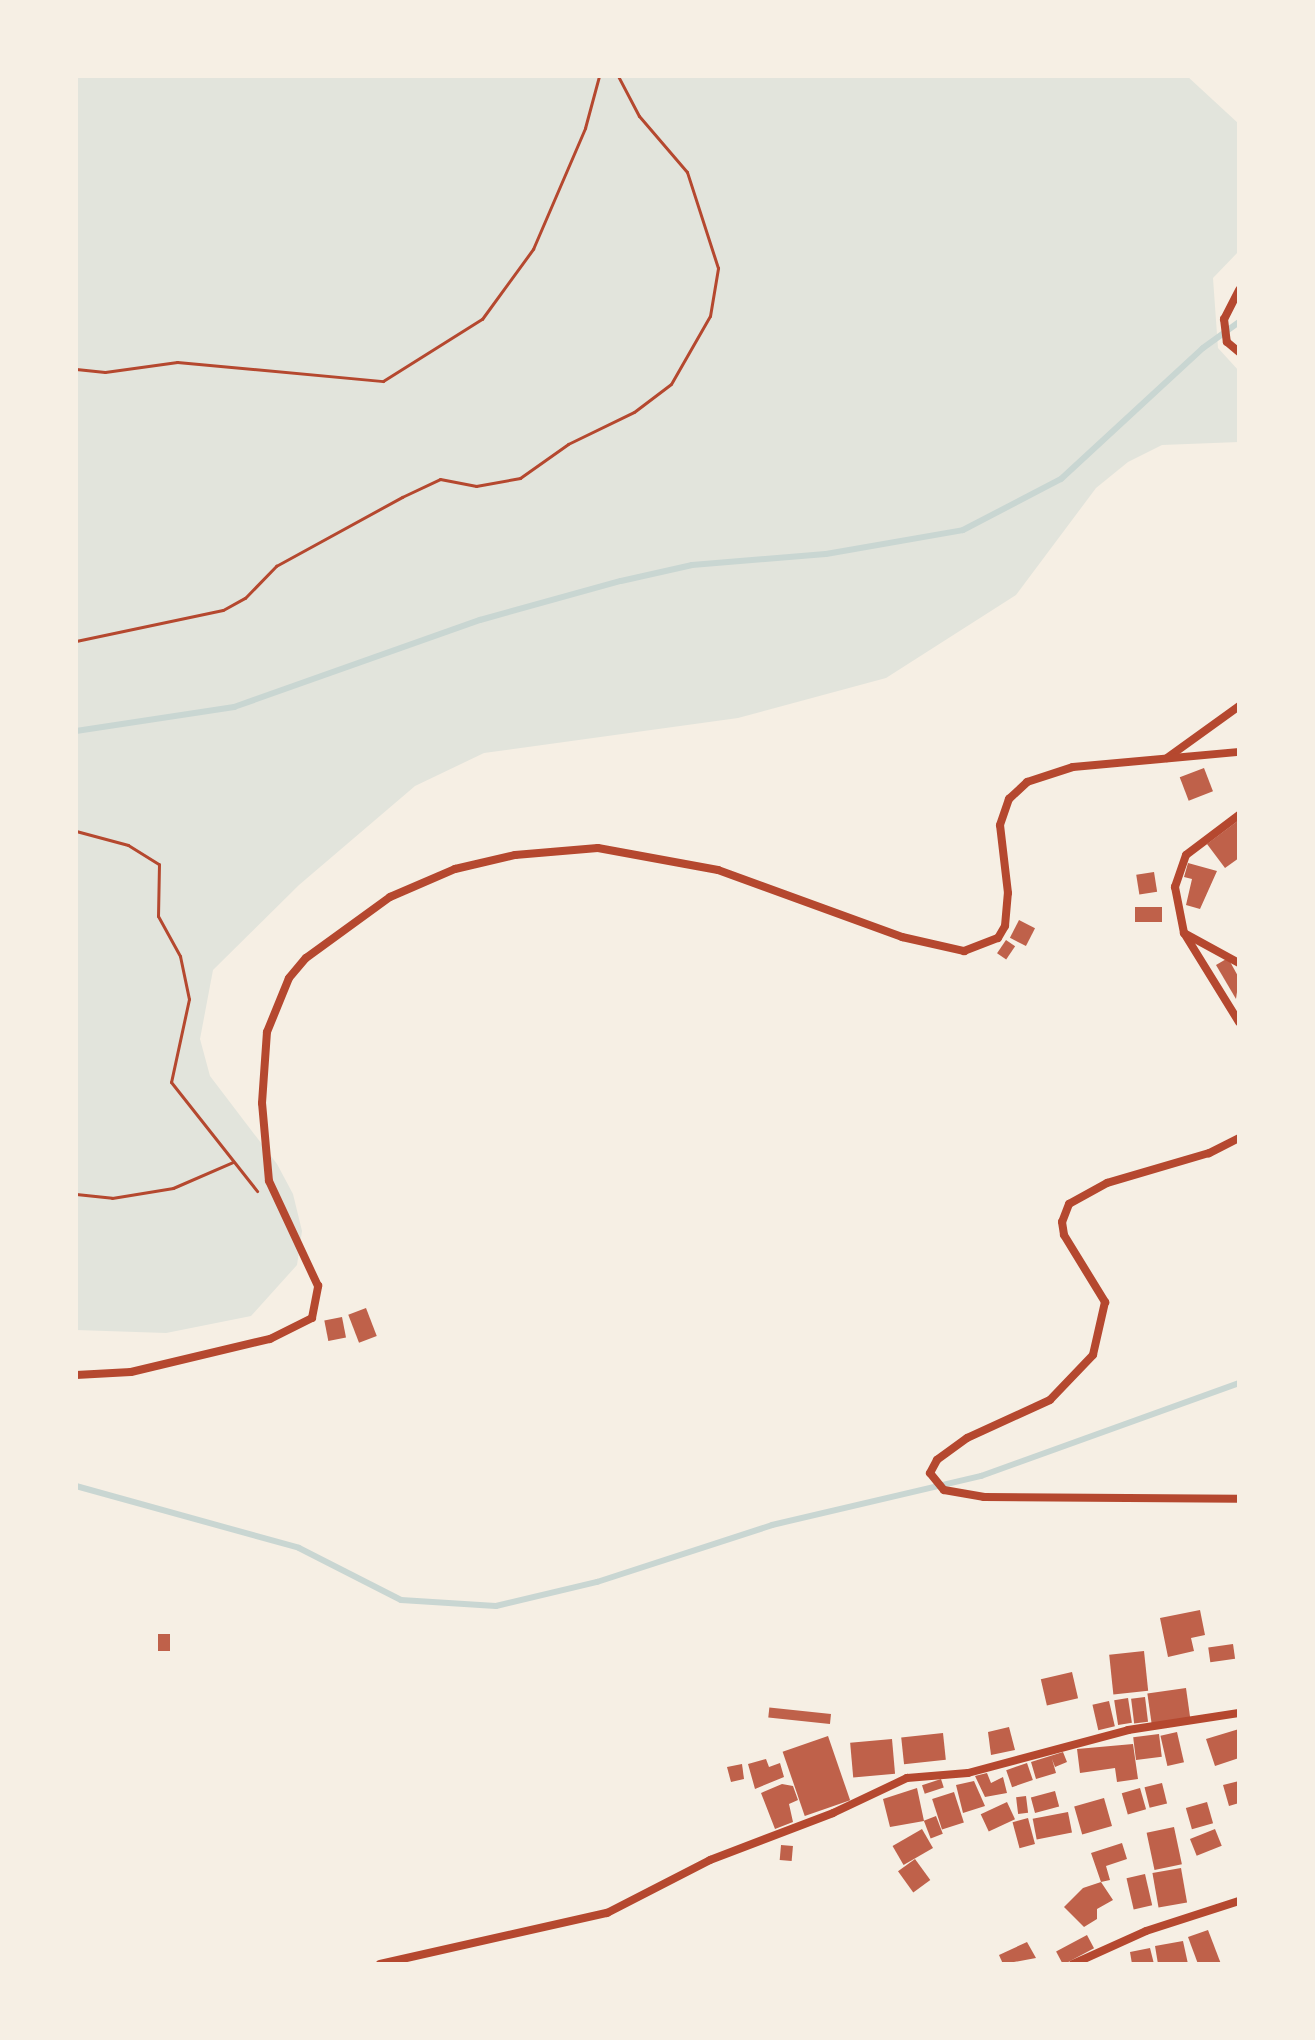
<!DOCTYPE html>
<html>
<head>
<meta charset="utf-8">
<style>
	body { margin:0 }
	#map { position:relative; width:1315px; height:2040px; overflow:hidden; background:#f6efe4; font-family:"Sofia Sans Condensed",sans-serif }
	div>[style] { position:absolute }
	.green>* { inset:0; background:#e2e4dc }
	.stream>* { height:6px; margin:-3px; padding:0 3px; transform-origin:3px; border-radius:3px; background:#c9d6d2 }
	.building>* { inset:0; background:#bf614a; transform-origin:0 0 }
	.path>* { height:3px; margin:-1.5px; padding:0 1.5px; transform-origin:1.5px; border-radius:1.5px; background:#b5482f }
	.minor>* { height:8px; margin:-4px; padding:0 4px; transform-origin:4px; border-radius:4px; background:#b5482f }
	span { translate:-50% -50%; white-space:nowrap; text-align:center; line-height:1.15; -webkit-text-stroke:7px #f6efe4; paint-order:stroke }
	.frame { position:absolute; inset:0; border:78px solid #f6efe4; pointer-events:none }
</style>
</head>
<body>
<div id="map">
	<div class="green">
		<i style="clip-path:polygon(76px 76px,1187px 76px,1239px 124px,1239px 251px,1213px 278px,1218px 348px,1239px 371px,1239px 442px,1162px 445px,1128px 462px,1096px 488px,1016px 595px,886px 678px,738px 718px,484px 753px,415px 786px,299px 885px,213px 970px,200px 1039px,210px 1076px,277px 1164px,293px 1194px,302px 1231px,297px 1265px,251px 1316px,166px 1333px,76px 1330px)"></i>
	</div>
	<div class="stream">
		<i style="left:76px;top:731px;width:160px;rotate:-8.6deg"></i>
		<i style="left:234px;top:707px;width:261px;rotate:-19.5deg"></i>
		<i style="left:480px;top:620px;width:146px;rotate:-15.5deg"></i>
		<i style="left:621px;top:581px;width:73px;rotate:-12.7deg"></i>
		<i style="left:692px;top:565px;width:134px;rotate:-4.7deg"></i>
		<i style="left:826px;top:554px;width:139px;rotate:-9.9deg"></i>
		<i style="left:963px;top:530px;width:110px;rotate:-27.5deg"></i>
		<i style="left:1061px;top:479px;width:193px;rotate:-42.7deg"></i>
		<i style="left:1203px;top:348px;width:44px;rotate:-35.8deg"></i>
		<i style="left:76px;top:1486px;width:231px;rotate:15.5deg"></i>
		<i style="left:299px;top:1548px;width:114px;rotate:27deg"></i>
		<i style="left:401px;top:1600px;width:95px;rotate:3.6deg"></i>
		<i style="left:496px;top:1606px;width:104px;rotate:-13.4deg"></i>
		<i style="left:597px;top:1582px;width:184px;rotate:-18deg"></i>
		<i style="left:772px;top:1525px;width:215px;rotate:-13.2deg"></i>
		<i style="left:981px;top:1476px;width:274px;rotate:-19.8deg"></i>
	</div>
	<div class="building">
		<i style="left:1204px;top:768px;width:25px;height:26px;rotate:69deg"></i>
		<i style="clip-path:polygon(1239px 820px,1239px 858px,1225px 868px,1207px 844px)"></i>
		<i style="clip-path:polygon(1188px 863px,1217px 871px,1200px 909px,1186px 905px,1192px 879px,1184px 877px)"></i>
		<i style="left:1154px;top:872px;width:20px;height:18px;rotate:81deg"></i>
		<i style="left:1135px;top:907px;width:27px;height:15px"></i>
		<i style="left:1019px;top:920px;width:18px;height:20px;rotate:27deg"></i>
		<i style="left:1006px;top:940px;width:11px;height:16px;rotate:34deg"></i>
		<i style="clip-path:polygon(1228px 958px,1239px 978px,1236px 999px,1216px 965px)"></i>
		<i style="left:366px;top:1308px;width:30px;height:19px;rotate:69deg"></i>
		<i style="left:342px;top:1317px;width:21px;height:18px;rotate:79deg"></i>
		<i style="clip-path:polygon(1200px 1610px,1205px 1635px,1191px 1638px,1194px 1651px,1168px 1657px,1160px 1618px)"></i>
		<i style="left:158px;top:1634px;width:12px;height:17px"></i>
		<i style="left:1233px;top:1644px;width:15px;height:25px;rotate:82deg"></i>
		<i style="left:1144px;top:1651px;width:40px;height:35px;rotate:84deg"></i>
		<i style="left:1072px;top:1672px;width:27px;height:32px;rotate:77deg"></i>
		<i style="left:1186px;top:1688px;width:30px;height:39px;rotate:82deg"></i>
		<i style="left:1145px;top:1697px;width:25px;height:14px;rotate:83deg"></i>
		<i style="left:1128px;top:1698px;width:25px;height:14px;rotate:81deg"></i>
		<i style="left:1109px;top:1701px;width:26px;height:17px;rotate:77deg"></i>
		<i style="left:831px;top:1714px;width:10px;height:62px;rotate:96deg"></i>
		<i style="clip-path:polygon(1009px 1727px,1015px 1750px,991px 1755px,988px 1732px)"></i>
		<i style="clip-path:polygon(1239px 1729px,1239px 1758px,1215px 1766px,1206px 1739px)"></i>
		<i style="left:1177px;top:1732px;width:31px;height:17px;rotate:77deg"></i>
		<i style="left:943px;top:1733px;width:27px;height:42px;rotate:84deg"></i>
		<i style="left:1159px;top:1734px;width:23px;height:26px;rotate:83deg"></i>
		<i style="left:828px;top:1736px;width:68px;height:48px;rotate:71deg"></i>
		<i style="left:892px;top:1739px;width:35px;height:42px;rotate:85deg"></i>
		<i style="clip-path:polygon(1133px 1744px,1138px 1779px,1117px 1782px,1115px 1768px,1080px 1773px,1077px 1749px)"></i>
		<i style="clip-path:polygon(1063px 1752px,1067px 1762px,1055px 1767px,1052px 1759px,1056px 1773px,1036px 1779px,1031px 1762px)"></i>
		<i style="clip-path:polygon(766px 1759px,769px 1767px,780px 1763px,784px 1777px,755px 1789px,748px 1764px)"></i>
		<i style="left:1027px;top:1763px;width:18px;height:22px;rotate:71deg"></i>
		<i style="clip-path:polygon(742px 1764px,744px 1779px,731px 1782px,727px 1767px)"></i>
		<i style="clip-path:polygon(987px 1773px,991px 1783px,1003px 1777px,1007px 1793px,985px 1797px,975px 1776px)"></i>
		<i style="left:941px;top:1779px;width:9px;height:20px;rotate:72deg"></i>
		<i style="clip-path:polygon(974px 1781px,985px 1806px,963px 1813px,956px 1785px)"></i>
		<i style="clip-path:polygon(1239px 1781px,1239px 1803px,1229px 1806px,1223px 1785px)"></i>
		<i style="left:1162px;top:1783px;width:21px;height:18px;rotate:76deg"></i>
		<i style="clip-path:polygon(782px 1784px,793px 1786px,798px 1800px,789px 1804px,793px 1822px,775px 1829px,761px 1793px)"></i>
		<i style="clip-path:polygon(917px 1788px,924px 1821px,890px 1827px,883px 1799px)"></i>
		<i style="left:1140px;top:1788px;width:22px;height:19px;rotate:74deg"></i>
		<i style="left:1055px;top:1791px;width:16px;height:25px;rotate:75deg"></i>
		<i style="left:954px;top:1792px;width:32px;height:23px;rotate:72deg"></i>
		<i style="left:1026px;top:1796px;width:17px;height:10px;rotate:83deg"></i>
		<i style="left:1104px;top:1798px;width:29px;height:31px;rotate:74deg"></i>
		<i style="left:1007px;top:1802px;width:19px;height:29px;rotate:65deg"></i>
		<i style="left:1207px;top:1802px;width:22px;height:22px;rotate:74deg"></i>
		<i style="left:1068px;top:1812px;width:21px;height:36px;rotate:79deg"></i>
		<i style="left:936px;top:1816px;width:19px;height:13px;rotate:69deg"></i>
		<i style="left:1028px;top:1818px;width:27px;height:16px;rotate:75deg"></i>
		<i style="left:1174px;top:1827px;width:38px;height:28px;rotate:78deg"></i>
		<i style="left:922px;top:1829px;width:22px;height:34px;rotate:60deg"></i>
		<i style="left:1215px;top:1829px;width:18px;height:27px;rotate:68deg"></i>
		<i style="clip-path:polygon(1122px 1843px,1127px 1859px,1106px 1866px,1110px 1880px,1101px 1882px,1091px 1853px)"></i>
		<i style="left:781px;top:1845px;width:12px;height:15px;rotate:5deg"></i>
		<i style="left:915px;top:1859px;width:26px;height:21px;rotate:54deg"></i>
		<i style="left:1181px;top:1868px;width:35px;height:29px;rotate:80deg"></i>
		<i style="left:1145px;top:1874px;width:32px;height:19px;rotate:77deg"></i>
		<i style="clip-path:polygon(1101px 1882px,1113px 1900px,1097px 1909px,1097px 1919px,1084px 1927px,1064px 1907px,1083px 1888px)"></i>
		<i style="clip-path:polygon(1208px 1930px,1221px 1964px,1198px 1964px,1188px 1937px)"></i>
		<i style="left:1087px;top:1935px;width:15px;height:35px;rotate:62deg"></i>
		<i style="clip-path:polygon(1183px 1941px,1188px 1964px,1158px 1964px,1155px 1946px)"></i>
		<i style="clip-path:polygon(1027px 1942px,1036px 1958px,1003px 1964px,999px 1955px)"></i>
		<i style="clip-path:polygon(1150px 1948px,1154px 1964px,1132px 1964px,1130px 1952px)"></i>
	</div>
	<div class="path">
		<i style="left:76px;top:369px;width:29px;rotate:6deg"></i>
		<i style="left:105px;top:372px;width:73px;rotate:-7.9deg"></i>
		<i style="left:177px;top:362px;width:207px;rotate:5.3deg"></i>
		<i style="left:383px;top:381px;width:117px;rotate:-32.1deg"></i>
		<i style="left:482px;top:319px;width:87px;rotate:-53.9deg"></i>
		<i style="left:533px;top:249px;width:132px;rotate:-66.7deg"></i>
		<i style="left:585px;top:128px;width:54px;rotate:-74.9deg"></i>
		<i style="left:76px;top:641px;width:150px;rotate:-11.9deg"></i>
		<i style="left:223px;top:610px;width:25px;rotate:-29deg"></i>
		<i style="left:245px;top:598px;width:45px;rotate:-45.9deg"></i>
		<i style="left:276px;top:566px;width:144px;rotate:-28.7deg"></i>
		<i style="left:402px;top:497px;width:42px;rotate:-25.3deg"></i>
		<i style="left:440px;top:479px;width:37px;rotate:11deg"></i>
		<i style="left:476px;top:486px;width:45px;rotate:-10.3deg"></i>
		<i style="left:520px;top:478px;width:59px;rotate:-35.3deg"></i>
		<i style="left:568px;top:444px;width:73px;rotate:-25.9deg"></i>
		<i style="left:634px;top:412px;width:46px;rotate:-37.1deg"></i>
		<i style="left:671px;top:384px;width:78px;rotate:-60.2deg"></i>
		<i style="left:710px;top:316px;width:49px;rotate:-80.5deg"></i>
		<i style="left:718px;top:268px;width:101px;rotate:-107.9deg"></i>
		<i style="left:687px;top:172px;width:74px;rotate:-130.6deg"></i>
		<i style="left:639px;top:116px;width:45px;rotate:-117.7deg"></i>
		<i style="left:76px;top:831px;width:54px;rotate:15.1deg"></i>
		<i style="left:128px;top:845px;width:36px;rotate:32deg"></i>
		<i style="left:159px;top:864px;width:52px;rotate:91.1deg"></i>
		<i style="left:158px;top:916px;width:46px;rotate:61.2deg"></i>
		<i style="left:180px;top:956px;width:44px;rotate:78.2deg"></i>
		<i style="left:189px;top:999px;width:85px;rotate:102.2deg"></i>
		<i style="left:171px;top:1082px;width:139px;rotate:51.7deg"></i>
		<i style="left:76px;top:1194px;width:36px;rotate:6deg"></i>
		<i style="left:112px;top:1198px;width:62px;rotate:-9.3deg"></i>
		<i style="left:173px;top:1188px;width:65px;rotate:-23.4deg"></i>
	</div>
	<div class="minor">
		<i style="left:1239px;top:290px;width:33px;rotate:117deg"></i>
		<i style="left:1224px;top:319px;width:23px;rotate:83deg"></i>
		<i style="left:1227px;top:342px;width:16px;rotate:40deg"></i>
		<i style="left:1167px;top:758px;width:89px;rotate:-35.8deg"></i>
		<i style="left:1239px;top:815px;width:66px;rotate:143deg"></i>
		<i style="left:1186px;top:855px;width:34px;rotate:109deg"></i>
		<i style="left:1175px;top:887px;width:47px;rotate:78.9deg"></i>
		<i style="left:1184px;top:933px;width:105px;rotate:58.3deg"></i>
		<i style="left:1184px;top:933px;width:63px;rotate:28.6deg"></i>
		<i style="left:1239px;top:1138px;width:34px;rotate:153deg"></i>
		<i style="left:1209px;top:1153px;width:106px;rotate:163.6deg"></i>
		<i style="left:1107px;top:1183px;width:43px;rotate:151.1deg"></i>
		<i style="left:1069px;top:1204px;width:19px;rotate:111deg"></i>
		<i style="left:1062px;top:1222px;width:13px;rotate:81deg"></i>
		<i style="left:1064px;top:1235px;width:79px;rotate:58.5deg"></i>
		<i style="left:1105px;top:1302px;width:54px;rotate:102.8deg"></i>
		<i style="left:1093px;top:1355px;width:62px;rotate:133.7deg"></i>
		<i style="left:1050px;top:1400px;width:91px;rotate:155.4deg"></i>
		<i style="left:967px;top:1438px;width:37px;rotate:144deg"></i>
		<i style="left:937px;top:1460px;width:15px;rotate:118deg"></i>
		<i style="left:930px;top:1473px;width:22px;rotate:51deg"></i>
		<i style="left:944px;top:1490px;width:41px;rotate:9.9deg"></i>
		<i style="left:984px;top:1497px;width:255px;rotate:0.4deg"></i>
		<i style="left:76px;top:1375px;width:55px;rotate:-3.1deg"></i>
		<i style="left:131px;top:1372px;width:143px;rotate:-13.4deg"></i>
		<i style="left:270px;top:1339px;width:47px;rotate:-26.6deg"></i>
		<i style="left:312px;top:1318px;width:33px;rotate:-79deg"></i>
		<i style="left:318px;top:1286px;width:116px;rotate:-115deg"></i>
		<i style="left:269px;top:1181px;width:78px;rotate:-95.1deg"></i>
		<i style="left:262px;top:1103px;width:71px;rotate:-86deg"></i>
		<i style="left:267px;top:1032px;width:58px;rotate:-67.8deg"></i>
		<i style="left:289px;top:978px;width:26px;rotate:-50deg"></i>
		<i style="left:306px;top:958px;width:104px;rotate:-36deg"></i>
		<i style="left:390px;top:897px;width:71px;rotate:-23.3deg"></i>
		<i style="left:455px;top:869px;width:62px;rotate:-13.1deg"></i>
		<i style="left:515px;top:855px;width:83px;rotate:-4.8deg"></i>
		<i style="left:598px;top:848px;width:122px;rotate:10.4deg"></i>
		<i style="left:718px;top:870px;width:196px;rotate:20deg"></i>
		<i style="left:902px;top:937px;width:64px;rotate:12.7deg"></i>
		<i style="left:964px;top:951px;width:36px;rotate:-21deg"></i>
		<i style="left:998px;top:938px;width:14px;rotate:-60deg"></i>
		<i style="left:1005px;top:926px;width:33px;rotate:-85deg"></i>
		<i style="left:1008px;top:893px;width:68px;rotate:-96.7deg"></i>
		<i style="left:1000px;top:825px;width:28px;rotate:-71deg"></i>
		<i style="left:1009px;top:799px;width:25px;rotate:-43deg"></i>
		<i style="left:1027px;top:782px;width:48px;rotate:-18.1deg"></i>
		<i style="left:1073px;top:767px;width:167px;rotate:-5.2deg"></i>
		<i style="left:380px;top:1964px;width:233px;rotate:-12.7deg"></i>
		<i style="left:607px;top:1913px;width:116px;rotate:-27.2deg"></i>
		<i style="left:710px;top:1860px;width:132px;rotate:-20.9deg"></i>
		<i style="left:833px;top:1813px;width:82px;rotate:-25.3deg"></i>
		<i style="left:907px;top:1778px;width:61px;rotate:-4.7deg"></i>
		<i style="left:968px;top:1773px;width:166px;rotate:-15deg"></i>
		<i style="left:1128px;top:1730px;width:112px;rotate:-8.7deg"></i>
		<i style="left:1073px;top:1964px;width:80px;rotate:-24.3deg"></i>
		<i style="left:1146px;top:1931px;width:98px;rotate:-17.9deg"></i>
	</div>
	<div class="frame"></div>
</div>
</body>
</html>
